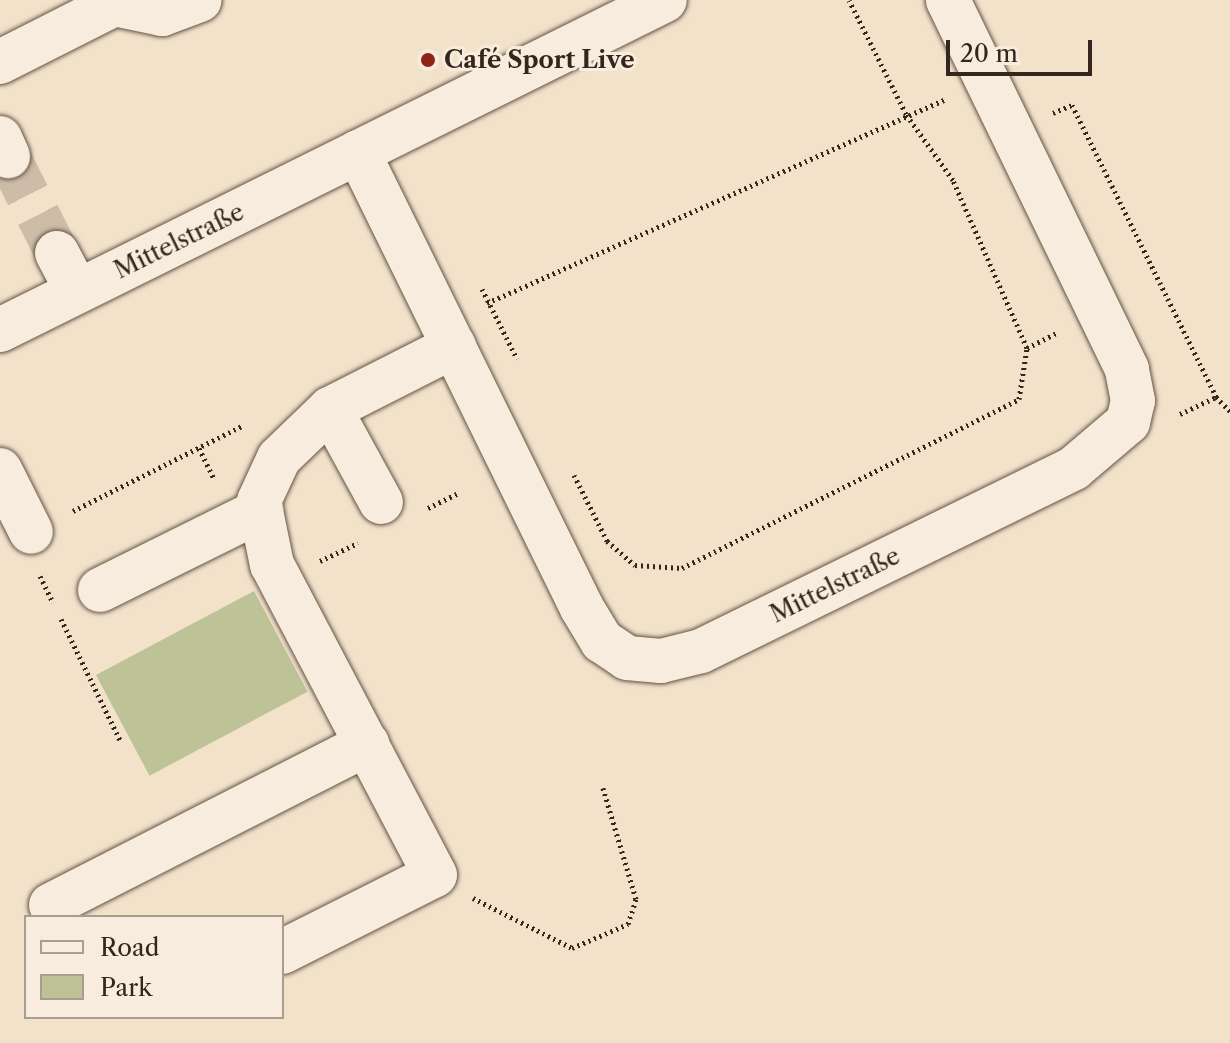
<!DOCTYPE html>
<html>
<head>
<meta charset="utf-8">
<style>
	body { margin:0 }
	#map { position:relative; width:1230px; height:1043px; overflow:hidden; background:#f3e2ca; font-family:"Libre Caslon Text",serif }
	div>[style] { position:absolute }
	.green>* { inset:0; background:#bdc396; transform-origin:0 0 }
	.minor-tunnel>* { height:44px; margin-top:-22px; transform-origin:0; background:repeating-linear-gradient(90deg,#cdbca7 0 44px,transparent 0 66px) }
	.path>* { height:5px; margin-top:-2.5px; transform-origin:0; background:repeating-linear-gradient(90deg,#34251d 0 2px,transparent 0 6px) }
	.roads { filter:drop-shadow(0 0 2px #645448) drop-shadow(0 0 2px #645448) }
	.minor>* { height:44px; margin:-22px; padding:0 22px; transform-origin:22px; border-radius:22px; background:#f7ecdd }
	.dots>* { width:22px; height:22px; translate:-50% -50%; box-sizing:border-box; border:4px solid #f7ecdd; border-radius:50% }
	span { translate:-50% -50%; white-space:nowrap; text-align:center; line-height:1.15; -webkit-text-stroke:6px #f7ecdd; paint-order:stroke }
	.poi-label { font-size:24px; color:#34251d; font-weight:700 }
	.left { translate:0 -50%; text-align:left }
	.street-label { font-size:24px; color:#34251d }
	.legend { position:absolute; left:24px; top:915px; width:260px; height:104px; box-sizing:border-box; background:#f7ecdd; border:2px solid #a99c90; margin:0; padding:10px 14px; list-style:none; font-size:24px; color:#34251d }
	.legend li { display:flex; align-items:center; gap:16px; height:40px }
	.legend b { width:40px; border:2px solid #a99c90 }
	.scale { position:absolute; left:946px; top:40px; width:146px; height:36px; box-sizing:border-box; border:4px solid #34251d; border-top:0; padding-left:10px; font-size:24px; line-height:28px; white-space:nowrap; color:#34251d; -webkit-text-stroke:6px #f7ecdd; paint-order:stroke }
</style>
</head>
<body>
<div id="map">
	<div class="green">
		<i style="left:254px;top:591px;width:114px;height:179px;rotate:62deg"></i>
	</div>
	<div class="minor-tunnel">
		<i style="left:8px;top:156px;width:109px;rotate:63.2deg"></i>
	</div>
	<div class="path">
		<i style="left:1053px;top:113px;width:21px;rotate:-23deg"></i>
		<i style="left:1072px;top:105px;width:326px;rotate:63.7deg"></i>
		<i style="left:482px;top:289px;width:78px;rotate:63.4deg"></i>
		<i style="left:487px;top:303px;width:502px;rotate:-23.96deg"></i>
		<i style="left:1027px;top:348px;width:35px;rotate:-27deg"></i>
		<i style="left:1180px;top:414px;width:40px;rotate:-25deg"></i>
		<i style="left:1216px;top:397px;width:20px;rotate:45deg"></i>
		<i style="left:199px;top:448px;width:34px;rotate:64deg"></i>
		<i style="left:574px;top:475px;width:74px;rotate:63.4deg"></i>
		<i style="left:607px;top:541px;width:37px;rotate:41deg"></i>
		<i style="left:635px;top:565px;width:47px;rotate:3.7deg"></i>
		<i style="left:682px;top:568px;width:377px;rotate:-26.6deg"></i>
		<i style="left:1019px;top:399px;width:52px;rotate:-81.1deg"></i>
		<i style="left:1027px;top:348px;width:184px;rotate:-113.8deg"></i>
		<i style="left:953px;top:180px;width:81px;rotate:-125.5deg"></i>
		<i style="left:906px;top:114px;width:127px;rotate:-116.6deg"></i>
		<i style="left:428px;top:508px;width:34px;rotate:-26deg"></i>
		<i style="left:73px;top:511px;width:189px;rotate:-26.7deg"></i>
		<i style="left:320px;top:561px;width:42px;rotate:-25.3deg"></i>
		<i style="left:40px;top:576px;width:30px;rotate:64deg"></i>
		<i style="left:61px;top:619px;width:135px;rotate:64deg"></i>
		<i style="left:473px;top:898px;width:111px;rotate:26.8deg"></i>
		<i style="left:572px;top:948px;width:61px;rotate:-23.2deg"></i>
		<i style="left:628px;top:924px;width:26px;rotate:-72deg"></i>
		<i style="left:636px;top:899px;width:116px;rotate:-106.6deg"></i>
	</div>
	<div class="roads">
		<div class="minor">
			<i style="left:114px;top:4px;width:49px;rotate:11.8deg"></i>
			<i style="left:162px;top:14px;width:40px;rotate:-20.2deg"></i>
			<i style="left:0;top:62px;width:137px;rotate:-26.9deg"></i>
			<i style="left:0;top:138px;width:20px;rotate:66deg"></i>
			<i style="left:358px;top:152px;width:508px;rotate:63.84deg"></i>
			<i style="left:582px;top:608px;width:39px;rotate:59deg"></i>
			<i style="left:602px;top:641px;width:30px;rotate:34deg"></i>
			<i style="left:627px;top:658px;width:34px;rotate:5deg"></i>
			<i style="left:661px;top:661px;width:41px;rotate:-14deg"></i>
			<i style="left:701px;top:651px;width:415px;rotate:-26.1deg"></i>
			<i style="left:1074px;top:468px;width:71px;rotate:-40.4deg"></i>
			<i style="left:1128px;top:422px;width:22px;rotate:-77deg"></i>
			<i style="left:1133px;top:401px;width:33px;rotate:-101deg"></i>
			<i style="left:1127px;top:369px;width:410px;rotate:-115.9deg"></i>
			<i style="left:57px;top:253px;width:43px;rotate:62.2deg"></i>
			<i style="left:0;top:330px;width:742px;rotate:-26.39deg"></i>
			<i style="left:330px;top:409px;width:106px;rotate:61.3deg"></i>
			<i style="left:0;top:470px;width:69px;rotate:63.4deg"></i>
			<i style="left:100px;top:590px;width:180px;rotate:-26.4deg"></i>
			<i style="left:51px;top:905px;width:355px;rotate:-27deg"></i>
			<i style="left:282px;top:952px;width:171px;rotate:-26.7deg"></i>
			<i style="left:435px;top:875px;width:350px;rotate:-117.7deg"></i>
			<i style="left:272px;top:565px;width:65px;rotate:-101.5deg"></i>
			<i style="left:259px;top:501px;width:47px;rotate:-65.1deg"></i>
			<i style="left:279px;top:458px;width:71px;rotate:-43.9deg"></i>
			<i style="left:330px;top:409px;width:139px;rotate:-26.9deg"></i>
		</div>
	</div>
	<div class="dots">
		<i style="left:428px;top:60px;background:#8f2418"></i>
	</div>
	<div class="poi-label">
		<span class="left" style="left:444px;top:60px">Café Sport Live</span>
	</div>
	<div class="street-label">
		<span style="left:179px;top:241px;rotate:-26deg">Mittelstraße</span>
		<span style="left:835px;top:585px;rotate:-26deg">Mittelstraße</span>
	</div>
	<ul class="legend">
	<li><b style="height:10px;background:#f7ecdd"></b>Road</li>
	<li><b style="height:22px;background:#bdc396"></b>Park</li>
	</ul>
	<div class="scale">20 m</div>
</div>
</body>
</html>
